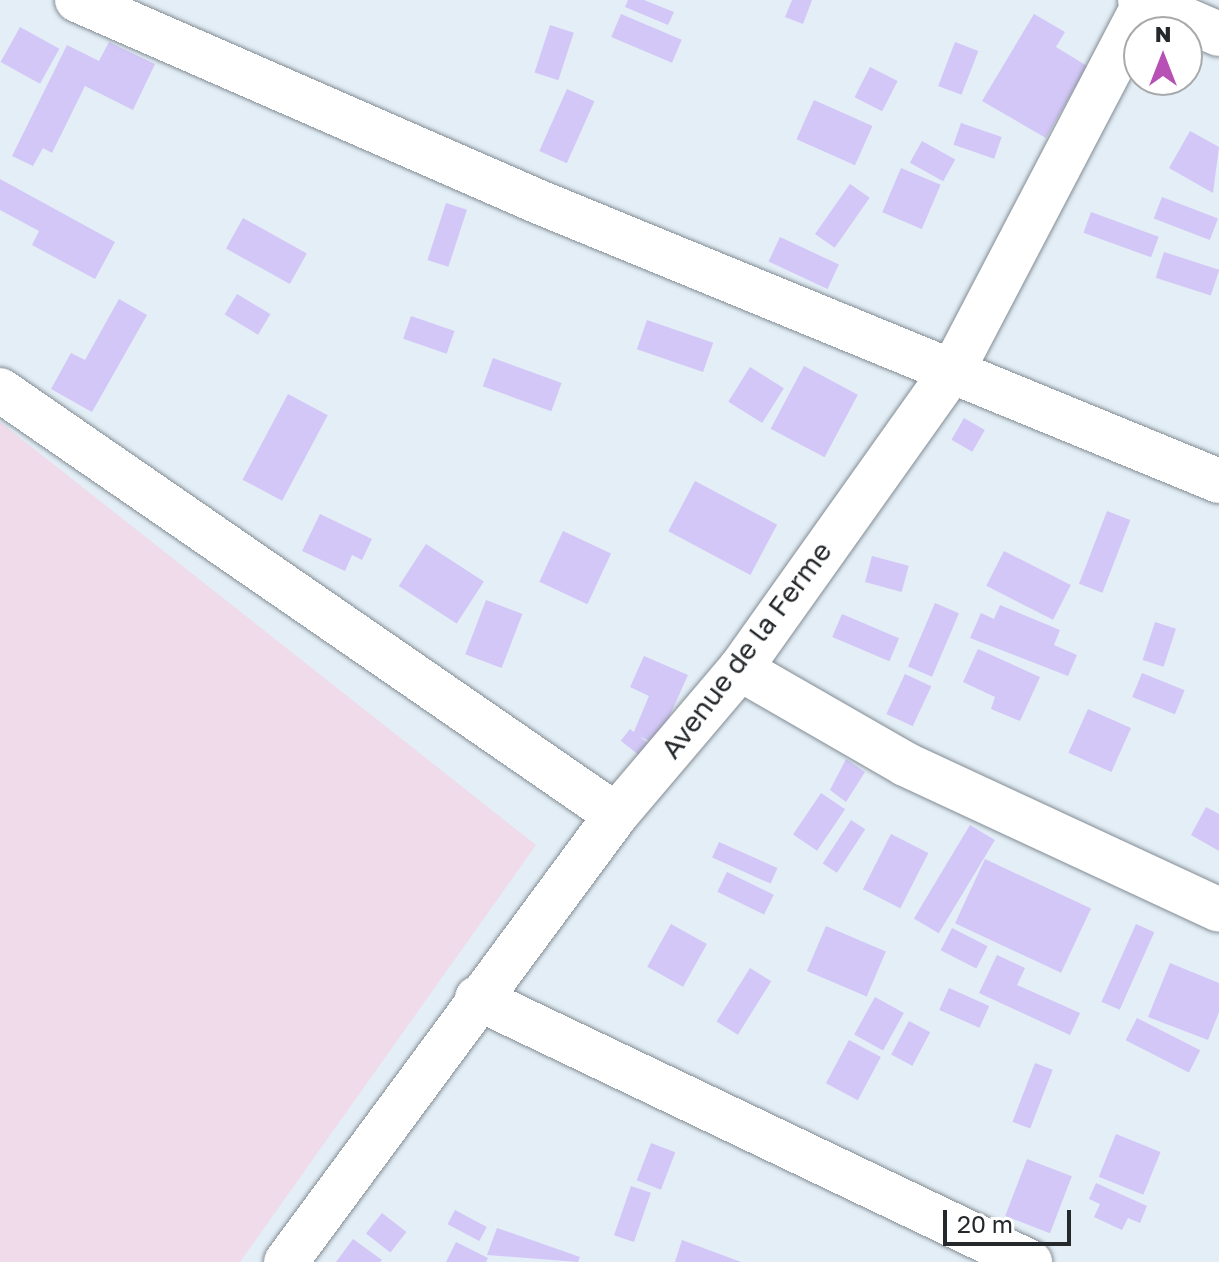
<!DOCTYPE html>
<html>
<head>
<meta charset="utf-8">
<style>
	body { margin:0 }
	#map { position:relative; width:1219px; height:1262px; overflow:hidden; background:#e3eef6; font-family:"Golos Text",sans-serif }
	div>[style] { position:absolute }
	.industrial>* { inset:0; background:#f0dbea }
	.building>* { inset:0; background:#d2c7f6; transform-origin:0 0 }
	.roads { filter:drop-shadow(0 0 2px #838c94) drop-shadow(0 0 2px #838c94) }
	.minor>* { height:44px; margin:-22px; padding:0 22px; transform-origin:22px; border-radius:22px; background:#fff }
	span { translate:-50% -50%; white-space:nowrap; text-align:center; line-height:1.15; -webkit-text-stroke:6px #fff; paint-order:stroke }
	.street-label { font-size:28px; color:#25292c }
	.north { position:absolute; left:1123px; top:16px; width:80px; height:80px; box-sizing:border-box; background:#fff; border:2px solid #a8a9ab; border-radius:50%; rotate:0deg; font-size:22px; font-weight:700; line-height:32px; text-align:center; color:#25292c }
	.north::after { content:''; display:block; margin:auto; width:28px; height:36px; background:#b751b5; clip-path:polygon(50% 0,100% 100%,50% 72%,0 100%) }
	.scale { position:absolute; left:943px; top:1210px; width:128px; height:36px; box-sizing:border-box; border:4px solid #25292c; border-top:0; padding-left:10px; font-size:24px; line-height:28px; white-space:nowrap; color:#25292c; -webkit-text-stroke:6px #fff; paint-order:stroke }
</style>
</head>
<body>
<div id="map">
	<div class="industrial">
		<i style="clip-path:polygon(0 422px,536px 845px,240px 1262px,0 1262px)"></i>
	</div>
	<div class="building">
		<i style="clip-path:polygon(628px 0,644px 0,674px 12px,668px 25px,625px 7px)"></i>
		<i style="clip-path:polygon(792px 0,812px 0,803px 24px,785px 17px)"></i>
		<i style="left:621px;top:14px;width:66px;height:25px;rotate:23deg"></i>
		<i style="clip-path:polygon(1034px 14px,1065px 32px,1056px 47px,1087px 66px,1046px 138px,982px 101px)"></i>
		<i style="left:550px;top:25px;width:25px;height:50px;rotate:18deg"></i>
		<i style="left:20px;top:27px;width:45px;height:40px;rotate:29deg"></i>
		<i style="clip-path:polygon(109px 42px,155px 64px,133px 110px,85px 86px,52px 153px,43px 148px,33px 166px,12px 156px,67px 45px,99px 61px)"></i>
		<i style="left:955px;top:42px;width:25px;height:47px;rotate:21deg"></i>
		<i style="left:870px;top:67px;width:31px;height:34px;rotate:27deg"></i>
		<i style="left:567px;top:89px;width:30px;height:68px;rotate:24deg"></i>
		<i style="left:814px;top:100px;width:64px;height:43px;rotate:24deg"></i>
		<i style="left:961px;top:123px;width:43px;height:23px;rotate:19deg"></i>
		<i style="clip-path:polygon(1190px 131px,1219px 147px,1213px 193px,1169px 168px)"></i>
		<i style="left:922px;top:141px;width:38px;height:25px;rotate:29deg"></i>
		<i style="left:901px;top:168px;width:43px;height:48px;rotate:23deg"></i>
		<i style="clip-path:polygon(0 179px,115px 242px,95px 279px,32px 245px,39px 231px,0 210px)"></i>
		<i style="left:850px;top:184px;width:24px;height:61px;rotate:35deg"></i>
		<i style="left:1162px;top:197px;width:60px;height:23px;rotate:21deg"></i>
		<i style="left:446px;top:203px;width:22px;height:60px;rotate:18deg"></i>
		<i style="left:1091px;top:212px;width:72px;height:22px;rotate:20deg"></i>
		<i style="left:243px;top:218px;width:73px;height:35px;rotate:29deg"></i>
		<i style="left:780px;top:237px;width:65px;height:27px;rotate:25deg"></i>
		<i style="left:1164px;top:252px;width:58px;height:27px;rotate:18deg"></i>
		<i style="left:237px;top:294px;width:39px;height:24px;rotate:31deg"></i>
		<i style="clip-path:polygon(119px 299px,147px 315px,92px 412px,51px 389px,71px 353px,85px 360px)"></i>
		<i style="left:411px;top:316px;width:46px;height:24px;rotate:19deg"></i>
		<i style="left:647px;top:320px;width:70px;height:31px;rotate:19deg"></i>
		<i style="left:493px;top:358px;width:73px;height:30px;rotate:20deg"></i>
		<i style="left:804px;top:366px;width:61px;height:71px;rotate:28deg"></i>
		<i style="left:750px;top:367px;width:40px;height:41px;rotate:32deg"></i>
		<i style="left:288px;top:394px;width:45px;height:97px;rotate:28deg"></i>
		<i style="left:964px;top:418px;width:24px;height:25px;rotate:30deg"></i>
		<i style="left:695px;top:481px;width:93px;height:57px;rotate:28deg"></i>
		<i style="left:1107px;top:511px;width:25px;height:78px;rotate:21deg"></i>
		<i style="clip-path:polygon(320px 514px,372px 539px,362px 560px,352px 555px,345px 571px,302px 551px)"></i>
		<i style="left:563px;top:531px;width:53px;height:56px;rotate:25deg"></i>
		<i style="left:426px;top:544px;width:69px;height:50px;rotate:33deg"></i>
		<i style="left:1004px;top:551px;width:75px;height:39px;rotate:27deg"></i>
		<i style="left:872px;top:556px;width:38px;height:27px;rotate:15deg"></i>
		<i style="left:486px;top:600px;width:39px;height:58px;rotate:21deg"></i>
		<i style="left:935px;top:603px;width:26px;height:69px;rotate:23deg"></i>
		<i style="clip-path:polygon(1000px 605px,1060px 630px,1054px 645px,1077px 655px,1068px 676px,970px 638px,981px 613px,994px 619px)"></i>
		<i style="left:842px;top:614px;width:62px;height:25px;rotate:23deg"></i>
		<i style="left:1155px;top:622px;width:22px;height:40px;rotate:18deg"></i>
		<i style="clip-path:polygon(978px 649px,1040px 677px,1020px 721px,991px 709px,995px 697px,963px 682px)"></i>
		<i style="clip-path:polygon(644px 656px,688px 675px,657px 744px,633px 734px,649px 696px,630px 687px)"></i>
		<i style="left:1142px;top:673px;width:46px;height:26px;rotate:22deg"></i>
		<i style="left:905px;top:674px;width:29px;height:44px;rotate:25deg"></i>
		<i style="left:1088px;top:709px;width:47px;height:48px;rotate:24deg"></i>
		<i style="left:630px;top:729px;width:23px;height:15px;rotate:38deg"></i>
		<i style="clip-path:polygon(846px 759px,865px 772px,846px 802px,830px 790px)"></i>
		<i style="left:821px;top:793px;width:29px;height:50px;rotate:34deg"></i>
		<i style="clip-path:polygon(1206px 807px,1219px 814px,1219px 851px,1191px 835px)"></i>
		<i style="left:851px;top:820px;width:17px;height:52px;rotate:33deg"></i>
		<i style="left:970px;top:825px;width:29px;height:109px;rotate:31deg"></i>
		<i style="left:891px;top:834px;width:42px;height:62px;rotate:27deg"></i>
		<i style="left:719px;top:842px;width:64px;height:17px;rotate:24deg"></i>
		<i style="left:985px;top:859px;width:117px;height:71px;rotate:25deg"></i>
		<i style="left:727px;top:872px;width:52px;height:22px;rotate:26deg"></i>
		<i style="left:671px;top:924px;width:41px;height:49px;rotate:29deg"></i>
		<i style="left:1136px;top:924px;width:20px;height:85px;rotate:24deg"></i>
		<i style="left:826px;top:926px;width:65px;height:49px;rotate:23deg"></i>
		<i style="left:952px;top:928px;width:40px;height:25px;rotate:27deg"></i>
		<i style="clip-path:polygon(997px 955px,1025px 968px,1017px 985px,1080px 1013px,1070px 1035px,979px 993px)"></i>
		<i style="clip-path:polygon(1170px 963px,1219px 983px,1219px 1012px,1208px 1040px,1148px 1017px)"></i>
		<i style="left:750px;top:968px;width:25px;height:63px;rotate:32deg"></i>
		<i style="left:949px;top:988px;width:44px;height:24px;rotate:24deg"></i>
		<i style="left:875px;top:997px;width:33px;height:43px;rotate:29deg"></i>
		<i style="left:1137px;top:1018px;width:71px;height:25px;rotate:27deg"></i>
		<i style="left:909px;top:1021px;width:24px;height:38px;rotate:28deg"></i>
		<i style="left:849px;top:1040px;width:36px;height:49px;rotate:28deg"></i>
		<i style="left:1035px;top:1063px;width:19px;height:63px;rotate:21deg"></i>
		<i style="left:1116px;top:1134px;width:48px;height:46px;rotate:22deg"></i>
		<i style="left:651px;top:1143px;width:26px;height:40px;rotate:21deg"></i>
		<i style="left:1027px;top:1159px;width:48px;height:61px;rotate:21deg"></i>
		<i style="clip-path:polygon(1096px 1183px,1147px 1206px,1140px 1223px,1128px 1218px,1122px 1230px,1094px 1217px,1100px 1204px,1089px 1199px)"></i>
		<i style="left:631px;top:1186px;width:21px;height:52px;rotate:19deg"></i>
		<i style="left:455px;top:1210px;width:36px;height:16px;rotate:28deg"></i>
		<i style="left:382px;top:1213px;width:31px;height:26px;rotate:38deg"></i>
		<i style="clip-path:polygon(497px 1228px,580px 1257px,578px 1262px,487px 1255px)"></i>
		<i style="clip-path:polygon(353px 1239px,382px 1260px,380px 1262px,336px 1262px)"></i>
		<i style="clip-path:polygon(682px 1240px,741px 1262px,675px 1262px)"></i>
		<i style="clip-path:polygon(456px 1242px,488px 1258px,486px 1262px,446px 1262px)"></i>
	</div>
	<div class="roads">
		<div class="minor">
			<i style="left:77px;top:0;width:504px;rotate:23.62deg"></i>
			<i style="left:539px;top:202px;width:735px;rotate:22.31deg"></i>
			<i style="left:1140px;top:0;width:86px;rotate:23.3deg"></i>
			<i style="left:0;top:390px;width:748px;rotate:34.6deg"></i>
			<i style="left:740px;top:669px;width:190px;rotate:29.9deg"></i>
			<i style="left:905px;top:764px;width:346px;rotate:24.9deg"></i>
			<i style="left:477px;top:998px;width:613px;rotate:25.52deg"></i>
			<i style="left:286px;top:1262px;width:556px;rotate:-53.56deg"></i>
			<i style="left:616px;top:815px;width:192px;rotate:-49.7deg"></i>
			<i style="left:740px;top:669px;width:372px;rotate:-54.6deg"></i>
			<i style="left:955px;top:366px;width:413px;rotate:-62.4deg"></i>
		</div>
	</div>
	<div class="street-label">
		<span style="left:746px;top:650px;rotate:-53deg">Avenue de la Ferme</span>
	</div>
	<div class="north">N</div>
	<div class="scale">20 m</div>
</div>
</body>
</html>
